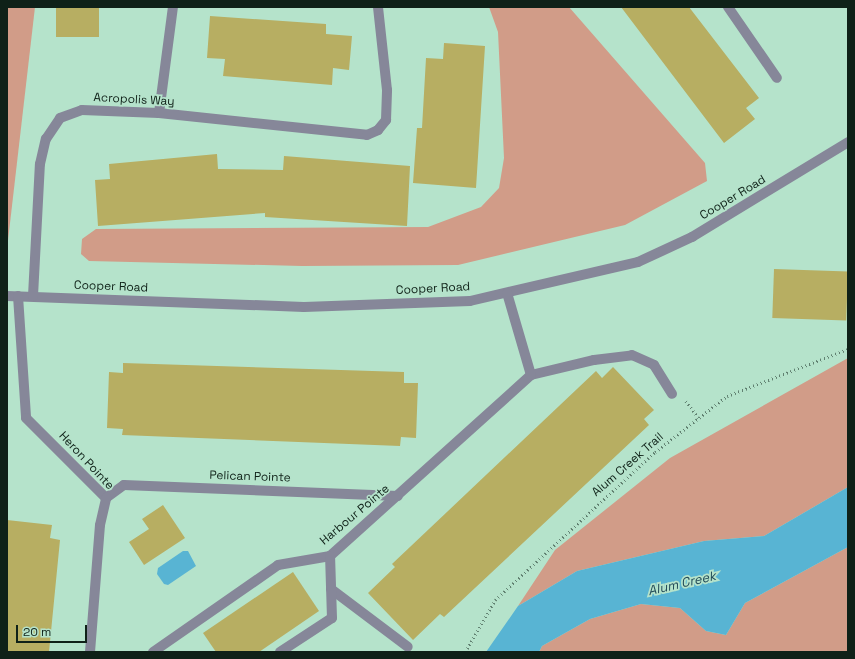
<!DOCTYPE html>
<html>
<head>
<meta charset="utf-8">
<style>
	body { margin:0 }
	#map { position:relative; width:855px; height:659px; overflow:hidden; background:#b5e3cb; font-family:"Space Grotesk",sans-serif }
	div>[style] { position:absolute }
	.green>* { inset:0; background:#d19c88 }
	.water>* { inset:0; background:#58b4d3 }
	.building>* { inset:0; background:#b7ae62; transform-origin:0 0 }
	.path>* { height:2.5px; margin-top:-1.25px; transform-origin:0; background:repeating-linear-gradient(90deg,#618171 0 1px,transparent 0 4px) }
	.minor>* { height:10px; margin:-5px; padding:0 5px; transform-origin:5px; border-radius:5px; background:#868799 }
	span { translate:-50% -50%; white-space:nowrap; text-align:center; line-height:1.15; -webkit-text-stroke:3.5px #b5e3cb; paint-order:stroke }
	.street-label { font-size:12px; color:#0f2118 }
	.water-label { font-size:13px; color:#234b59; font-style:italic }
	.frame { position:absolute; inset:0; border:8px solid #0f2118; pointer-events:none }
	.scale { position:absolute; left:16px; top:625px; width:71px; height:18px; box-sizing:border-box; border:2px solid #0f2118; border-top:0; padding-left:5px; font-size:12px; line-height:14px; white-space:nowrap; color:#0f2118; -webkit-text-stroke:3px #b5e3cb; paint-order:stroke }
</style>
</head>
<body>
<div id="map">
	<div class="green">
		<i style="clip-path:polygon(7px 7px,35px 7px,7px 249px)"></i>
		<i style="clip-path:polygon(489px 7px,569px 7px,705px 163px,707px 181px,625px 225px,458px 265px,302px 266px,89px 261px,81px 254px,82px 239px,96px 229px,428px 227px,481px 207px,499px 188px,504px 158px,498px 32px)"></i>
		<i style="clip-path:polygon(848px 358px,848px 487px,764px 536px,704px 541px,577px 571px,518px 606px,555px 550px,670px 458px)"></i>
		<i style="clip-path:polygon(848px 547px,848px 652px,539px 652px,542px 646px,590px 619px,641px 604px,680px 608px,706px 631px,726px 635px,745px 603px)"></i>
	</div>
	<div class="water">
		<i style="clip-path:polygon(848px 487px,848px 547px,745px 603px,726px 635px,706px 631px,680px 608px,641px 604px,590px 619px,542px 646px,539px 652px,486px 652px,518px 606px,577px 571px,704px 541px,764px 536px)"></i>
		<i style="clip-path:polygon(183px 551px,188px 551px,196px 566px,168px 585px,164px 584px,157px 574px,158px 568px)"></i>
	</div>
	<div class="building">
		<i style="left:56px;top:7px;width:43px;height:30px"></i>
		<i style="clip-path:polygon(621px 7px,689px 7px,759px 98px,746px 108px,755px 119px,724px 143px)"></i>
		<i style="clip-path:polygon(210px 16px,326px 24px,326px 34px,352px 36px,349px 70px,333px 68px,332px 85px,223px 76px,225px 59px,207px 58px)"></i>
		<i style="clip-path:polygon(444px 43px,485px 46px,476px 188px,413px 183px,417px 128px,422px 128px,426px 58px,443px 59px)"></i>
		<i style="clip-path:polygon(217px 154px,218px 169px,283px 170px,284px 156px,410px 166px,407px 226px,265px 217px,265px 213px,98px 226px,95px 180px,110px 179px,109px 164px)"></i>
		<i style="left:774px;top:269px;width:74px;height:49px;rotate:2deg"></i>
		<i style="clip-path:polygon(123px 363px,404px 372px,404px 383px,418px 383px,416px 438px,401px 437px,400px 446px,122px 435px,123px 429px,107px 428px,109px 372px,123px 373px)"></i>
		<i style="clip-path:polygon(613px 367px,654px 410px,644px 419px,649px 425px,444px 617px,440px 614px,413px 640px,368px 593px,395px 567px,392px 564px,596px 371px,602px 378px)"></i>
		<i style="clip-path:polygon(163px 505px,185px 538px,144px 565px,129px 542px,149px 529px,142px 519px)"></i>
		<i style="clip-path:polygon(7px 520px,52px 525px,50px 538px,60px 540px,49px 652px,7px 652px)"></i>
		<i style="clip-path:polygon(293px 572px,319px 611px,259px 652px,216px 652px,203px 633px)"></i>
	</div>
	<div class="path">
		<i style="left:686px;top:401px;width:21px;rotate:53deg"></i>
		<i style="left:465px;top:652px;width:60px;rotate:-60deg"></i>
		<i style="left:495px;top:600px;width:218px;rotate:-42.8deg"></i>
		<i style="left:655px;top:452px;width:91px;rotate:-37.9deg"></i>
		<i style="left:727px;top:396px;width:130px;rotate:-21.2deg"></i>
	</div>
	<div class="minor">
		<i style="left:728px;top:7px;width:86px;rotate:55.4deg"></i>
		<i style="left:159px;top:113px;width:107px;rotate:-82.5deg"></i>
		<i style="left:7px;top:296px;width:297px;rotate:2.1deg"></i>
		<i style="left:304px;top:307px;width:166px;rotate:-2.1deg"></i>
		<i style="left:470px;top:301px;width:172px;rotate:-13.1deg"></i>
		<i style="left:638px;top:262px;width:60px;rotate:-24.8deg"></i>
		<i style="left:692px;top:237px;width:183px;rotate:-31.3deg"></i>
		<i style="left:18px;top:296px;width:122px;rotate:86.2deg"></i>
		<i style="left:26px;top:418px;width:113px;rotate:45deg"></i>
		<i style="left:33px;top:296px;width:132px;rotate:-87deg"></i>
		<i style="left:40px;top:164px;width:26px;rotate:-77deg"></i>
		<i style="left:46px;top:139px;width:25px;rotate:-56deg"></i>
		<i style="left:60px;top:118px;width:23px;rotate:-20deg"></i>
		<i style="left:82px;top:110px;width:77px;rotate:2.2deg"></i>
		<i style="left:159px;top:113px;width:209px;rotate:6deg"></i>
		<i style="left:367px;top:135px;width:12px;rotate:-24deg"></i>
		<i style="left:378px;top:130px;width:13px;rotate:-51deg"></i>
		<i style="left:386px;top:120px;width:30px;rotate:-88deg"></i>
		<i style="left:387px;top:90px;width:83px;rotate:-96.2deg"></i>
		<i style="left:531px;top:375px;width:65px;rotate:-13.4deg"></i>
		<i style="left:594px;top:360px;width:38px;rotate:-7deg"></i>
		<i style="left:632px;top:355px;width:24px;rotate:24deg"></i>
		<i style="left:654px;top:365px;width:34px;rotate:58deg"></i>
		<i style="left:106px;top:498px;width:22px;rotate:-36deg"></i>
		<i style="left:124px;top:485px;width:274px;rotate:2.3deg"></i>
		<i style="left:331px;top:589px;width:96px;rotate:37deg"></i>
		<i style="left:90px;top:652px;width:127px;rotate:-85.5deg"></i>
		<i style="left:100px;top:525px;width:28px;rotate:-77deg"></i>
		<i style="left:153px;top:652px;width:152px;rotate:-34.8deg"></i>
		<i style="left:278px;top:565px;width:53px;rotate:-9.8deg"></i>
		<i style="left:330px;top:556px;width:270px;rotate:-42deg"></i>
		<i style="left:531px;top:375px;width:85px;rotate:-106.3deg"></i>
		<i style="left:280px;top:652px;width:62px;rotate:-33.2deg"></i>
		<i style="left:332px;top:618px;width:62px;rotate:-91.8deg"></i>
	</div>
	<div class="street-label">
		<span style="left:134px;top:100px;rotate:3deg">Acropolis Way</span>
		<span style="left:733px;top:198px;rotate:-31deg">Cooper Road</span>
		<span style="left:111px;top:287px;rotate:2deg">Cooper Road</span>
		<span style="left:433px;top:289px;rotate:-3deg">Cooper Road</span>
		<span style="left:86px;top:461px;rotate:47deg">Heron Pointe</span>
		<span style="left:628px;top:465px;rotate:-41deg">Alum Creek Trail</span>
		<span style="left:250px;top:477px;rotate:2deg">Pelican Pointe</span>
		<span style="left:355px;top:515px;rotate:-40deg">Harbour Pointe</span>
	</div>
	<div class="water-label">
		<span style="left:682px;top:584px;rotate:-13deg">Alum Creek</span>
	</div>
	<div class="frame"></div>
	<div class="scale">20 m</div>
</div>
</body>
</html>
